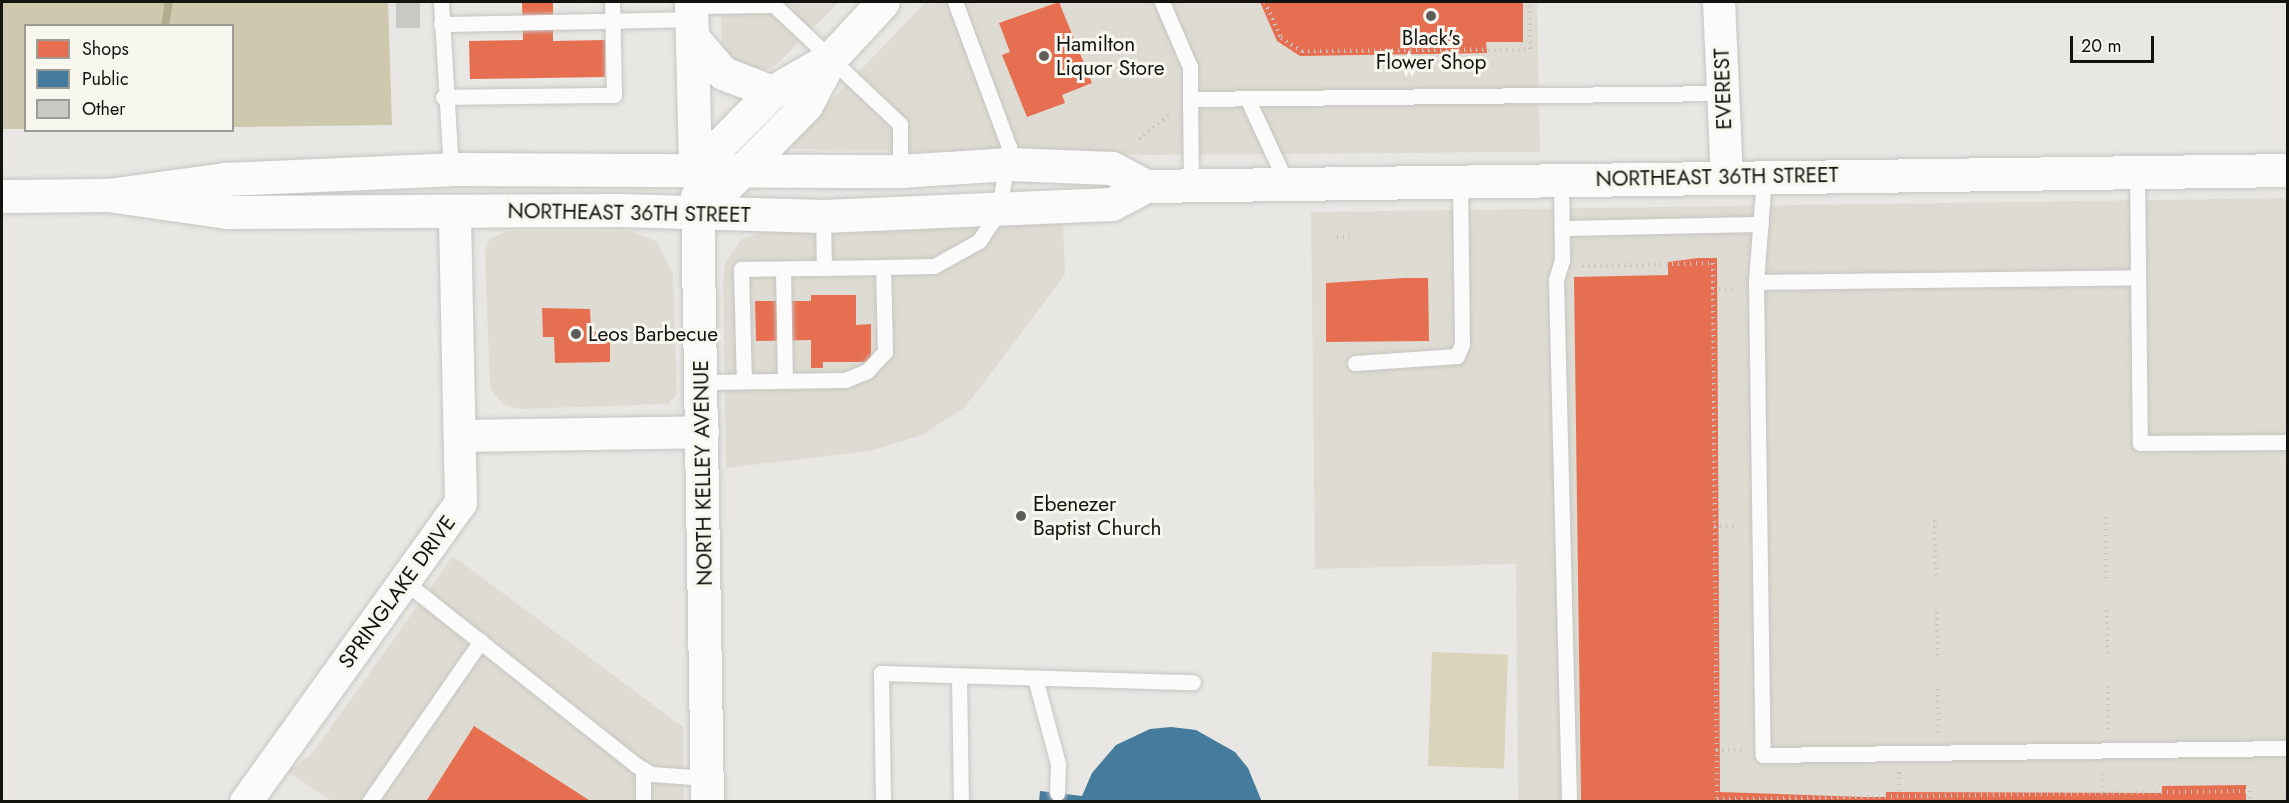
<!DOCTYPE html>
<html>
<head>
<meta charset="utf-8">
<style>
	body { margin:0 }
	#map { position:relative; width:2289px; height:803px; overflow:hidden; background:#e8e7e3; font-family:Jost,sans-serif }
	div>[style] { position:absolute }
	.built>* { inset:0; background:#dedcd2 }
	.green>* { inset:0; background:#d9d4bb; transform-origin:0 0 }
	.forest>* { inset:0; background:#cec8af }
	.shops>* { inset:0; background:#e76f51 }
	.public>* { inset:0; background:#457b9d }
	.stream>* { height:8px; margin:-4px; padding:0 4px; transform-origin:4px; border-radius:4px; background:#b3ac8e }
	.building>* { inset:0; background:#c8c8c5; transform-origin:0 0 }
	.path>* { height:4px; margin-top:-2px; transform-origin:0; background:repeating-linear-gradient(90deg,#c6c6c4 0 1.5px,transparent 0 6px) }
	.roads { filter:drop-shadow(0 0 2px #c5c5c2) drop-shadow(0 0 2px #c5c5c2) }
	.service>* { height:15px; margin:-7.5px; padding:0 7.5px; transform-origin:7.5px; border-radius:7.5px; background:#fcfbfb }
	.minor>* { height:32px; margin:-16px; padding:0 16px; transform-origin:16px; border-radius:16px; background:#fcfbfb }
	.tertiary>* { height:33px; margin:-16.5px; padding:0 16.5px; transform-origin:16.5px; border-radius:16.5px; background:#fcfbfb }
	.secondary>* { height:33px; margin:-16.5px; padding:0 16.5px; transform-origin:16.5px; border-radius:16.5px; background:#fcfbfb }
	.dots>* { width:16px; height:16px; translate:-50% -50%; box-sizing:border-box; border:3px solid #f7f6ef; border-radius:50% }
	span { translate:-50% -50%; white-space:nowrap; text-align:center; line-height:1.15; -webkit-text-stroke:6px #f7f6ef; paint-order:stroke }
	.poi-label { font-size:21px; color:#131310 }
	.left { translate:0 -50%; text-align:left }
	.street-label { font-size:21px; color:#131310 }
	.frame { position:absolute; inset:0; border:3px solid #131310; pointer-events:none }
	.legend { position:absolute; left:24px; top:24px; width:210px; height:108px; box-sizing:border-box; background:#f7f6ef; border:2px solid #9c9b96; margin:0; padding:8px 10px; list-style:none; font-size:18px; color:#131310 }
	.legend li { display:flex; align-items:center; gap:12px; height:30px }
	.legend b { width:30px; border:2px solid #9c9b96 }
	.scale { position:absolute; left:2070px; top:36px; width:84px; height:27px; box-sizing:border-box; border:3px solid #131310; border-top:0; padding-left:8px; font-size:18px; line-height:21px; white-space:nowrap; color:#131310; -webkit-text-stroke:4px #f7f6ef; paint-order:stroke }
</style>
</head>
<body>
<div id="map">
	<div class="built">
		<i style="clip-path:polygon(721px 2px,839px 2px,776px 65px,752px 77px,722px 51px)"></i>
		<i style="clip-path:polygon(926px 2px,1537px 2px,1540px 152px,1153px 155px,793px 149px,793px 140px)"></i>
		<i style="clip-path:polygon(2287px 198px,2287px 801px,1518px 801px,1516px 564px,1315px 569px,1311px 212px)"></i>
		<i style="clip-path:polygon(1063px 221px,1065px 275px,965px 407px,922px 435px,870px 451px,726px 468px,723px 278px,725px 263px,742px 239px,777px 228px)"></i>
		<i style="clip-path:polygon(508px 231px,629px 231px,656px 241px,673px 274px,677px 394px,668px 404px,522px 409px,504px 405px,490px 389px,485px 253px,489px 239px)"></i>
		<i style="clip-path:polygon(453px 556px,683px 727px,684px 801px,331px 801px,287px 771px,311px 755px)"></i>
	</div>
	<div class="green">
		<i style="left:1432px;top:652px;width:76px;height:114px;rotate:2deg"></i>
	</div>
	<div class="forest">
		<i style="clip-path:polygon(2px 2px,388px 2px,392px 125px,233px 127px,232px 26px,26px 26px,25px 129px,2px 129px)"></i>
	</div>
	<div class="shops">
		<i style="clip-path:polygon(522px 2px,553px 2px,553px 41px,605px 40px,605px 77px,470px 79px,469px 41px,523px 40px)"></i>
		<i style="clip-path:polygon(1059px 2px,1092px 83px,1062px 95px,1065px 103px,1027px 117px,1002px 55px,1010px 52px,999px 23px)"></i>
		<i style="clip-path:polygon(1260px 2px,1523px 2px,1523px 42px,1486px 42px,1487px 53px,1300px 56px,1277px 41px)"></i>
		<i style="clip-path:polygon(1698px 258px,1717px 258px,1720px 792px,1863px 797px,1886px 797px,1886px 792px,2162px 793px,2162px 786px,2246px 785px,2246px 802px,1581px 802px,1574px 277px,1668px 275px,1668px 262px)"></i>
		<i style="clip-path:polygon(1404px 278px,1428px 278px,1429px 341px,1326px 342px,1326px 283px)"></i>
		<i style="clip-path:polygon(811px 295px,856px 295px,856px 325px,871px 324px,871px 362px,823px 362px,823px 368px,811px 368px,811px 340px,756px 341px,755px 301px,811px 301px)"></i>
		<i style="clip-path:polygon(542px 308px,590px 309px,591px 332px,610px 332px,610px 362px,555px 363px,554px 337px,543px 337px)"></i>
		<i style="clip-path:polygon(474px 726px,592px 802px,427px 800px)"></i>
	</div>
	<div class="public">
		<i style="clip-path:polygon(1171px 727px,1196px 730px,1235px 752px,1248px 768px,1262px 802px,1039px 802px,1040px 791px,1082px 796px,1092px 773px,1116px 745px,1150px 729px)"></i>
	</div>
	<div class="stream">
		<i style="left:165px;top:26px;width:24px;rotate:-81deg"></i>
	</div>
	<div class="building">
		<i style="left:396px;top:2px;width:24px;height:26px"></i>
	</div>
	<div class="path">
		<i style="left:1265px;top:2px;width:39px;rotate:66deg"></i>
		<i style="left:1281px;top:38px;width:25px;rotate:32deg"></i>
		<i style="left:1302px;top:51px;width:228px;rotate:-0.5deg"></i>
		<i style="left:1530px;top:49px;width:47px;rotate:-91.2deg"></i>
		<i style="left:1139px;top:139px;width:38px;rotate:-39deg"></i>
		<i style="left:1337px;top:237px;width:13px"></i>
		<i style="left:1582px;top:266px;width:131px;rotate:-1.3deg"></i>
		<i style="left:1713px;top:263px;width:536px;rotate:89.57deg"></i>
		<i style="left:1717px;top:799px;width:533px;rotate:-0.86deg"></i>
		<i style="left:2250px;top:791px;width:11px;rotate:90deg"></i>
		<i style="left:1713px;top:289px;width:23px"></i>
		<i style="left:2106px;top:517px;width:61px;rotate:90deg"></i>
		<i style="left:1935px;top:520px;width:60px;rotate:89deg"></i>
		<i style="left:1714px;top:526px;width:24px;rotate:-2deg"></i>
		<i style="left:2107px;top:610px;width:44px;rotate:88.7deg"></i>
		<i style="left:1937px;top:612px;width:44px;rotate:88.7deg"></i>
		<i style="left:2108px;top:686px;width:44px;rotate:88.7deg"></i>
		<i style="left:1938px;top:689px;width:44px;rotate:88.7deg"></i>
		<i style="left:1716px;top:750px;width:26px;rotate:-2deg"></i>
		<i style="left:1899px;top:772px;width:24px;rotate:90deg"></i>
		<i style="left:2103px;top:793px;width:21px;rotate:-90deg"></i>
		<i style="left:2253px;top:802px;width:35px;rotate:-2deg"></i>
	</div>
	<div class="roads">
		<div class="service">
			<i style="left:441px;top:2px;width:167px;rotate:86.6deg"></i>
			<i style="left:1162px;top:2px;width:71px;rotate:66.7deg"></i>
			<i style="left:1190px;top:67px;width:32px;rotate:90deg"></i>
			<i style="left:1190px;top:99px;width:534px;rotate:-0.64deg"></i>
			<i style="left:691px;top:6px;width:83px;rotate:-0.7deg"></i>
			<i style="left:774px;top:5px;width:173px;rotate:43.4deg"></i>
			<i style="left:900px;top:124px;width:47px;rotate:90deg"></i>
			<i style="left:441px;top:24px;width:250px;rotate:-1.1deg"></i>
			<i style="left:443px;top:97px;width:171px;rotate:-0.7deg"></i>
			<i style="left:614px;top:95px;width:93px;rotate:-91.2deg"></i>
			<i style="left:1247px;top:98px;width:95px;rotate:65.1deg"></i>
			<i style="left:1190px;top:99px;width:86px;rotate:89.3deg"></i>
			<i style="left:2137px;top:171px;width:272px;rotate:89.4deg"></i>
			<i style="left:2140px;top:443px;width:148px;rotate:-0.4deg"></i>
			<i style="left:1764px;top:177px;width:105px;rotate:94.4deg"></i>
			<i style="left:1756px;top:282px;width:473px;rotate:89.2deg"></i>
			<i style="left:1763px;top:755px;width:525px;rotate:-0.76deg"></i>
			<i style="left:1561px;top:179px;width:81px;rotate:89.3deg"></i>
			<i style="left:1562px;top:260px;width:21px;rotate:107deg"></i>
			<i style="left:1556px;top:280px;width:522px;rotate:88.57deg"></i>
			<i style="left:823px;top:216px;width:52px;rotate:88.9deg"></i>
			<i style="left:1562px;top:228px;width:199px;rotate:-1.2deg"></i>
			<i style="left:883px;top:267px;width:51px;rotate:-1.1deg"></i>
			<i style="left:934px;top:266px;width:51px;rotate:-29.1deg"></i>
			<i style="left:979px;top:241px;width:36px;rotate:-56deg"></i>
			<i style="left:999px;top:211px;width:65px;rotate:-81.1deg"></i>
			<i style="left:1009px;top:147px;width:155px;rotate:-110.4deg"></i>
			<i style="left:783px;top:269px;width:111px;rotate:89deg"></i>
			<i style="left:1756px;top:282px;width:382px;rotate:-0.7deg"></i>
			<i style="left:1355px;top:363px;width:102px;rotate:-3.9deg"></i>
			<i style="left:1457px;top:356px;width:13px;rotate:-67deg"></i>
			<i style="left:1462px;top:344px;width:163px;rotate:-90.7deg"></i>
			<i style="left:703px;top:382px;width:142px;rotate:-0.8deg"></i>
			<i style="left:845px;top:380px;width:24px;rotate:-22deg"></i>
			<i style="left:867px;top:371px;width:26px;rotate:-47deg"></i>
			<i style="left:885px;top:352px;width:85px;rotate:-91.3deg"></i>
			<i style="left:883px;top:267px;width:142px;rotate:179.2deg"></i>
			<i style="left:741px;top:269px;width:112px;rotate:88.5deg"></i>
			<i style="left:405px;top:582px;width:295px;rotate:38.4deg"></i>
			<i style="left:636px;top:765px;width:17px;rotate:31deg"></i>
			<i style="left:651px;top:774px;width:56px;rotate:4.1deg"></i>
			<i style="left:959px;top:676px;width:126px;rotate:89.1deg"></i>
			<i style="left:1035px;top:678px;width:89px;rotate:75deg"></i>
			<i style="left:1058px;top:764px;width:29px;rotate:92deg"></i>
			<i style="left:369px;top:802px;width:196px;rotate:-55.2deg"></i>
			<i style="left:643px;top:802px;width:33px;rotate:-90deg"></i>
			<i style="left:883px;top:802px;width:129px;rotate:-90.9deg"></i>
			<i style="left:881px;top:673px;width:312px;rotate:1.7deg"></i>
		</div>
		<div class="minor">
			<i style="left:1719px;top:2px;width:174px;rotate:87.4deg"></i>
			<i style="left:460px;top:436px;width:243px;rotate:-0.9deg"></i>
			<i style="left:246px;top:802px;width:368px;rotate:-54.3deg"></i>
			<i style="left:461px;top:503px;width:292px;rotate:-91.2deg"></i>
		</div>
		<div class="tertiary">
			<i style="left:691px;top:2px;width:168px;rotate:88.6deg"></i>
			<i style="left:692px;top:37px;width:48px;rotate:49.3deg"></i>
			<i style="left:723px;top:73px;width:53px;rotate:21.2deg"></i>
			<i style="left:695px;top:170px;width:110px;rotate:-45.4deg"></i>
			<i style="left:772px;top:92px;width:68px;rotate:-30deg"></i>
			<i style="left:697px;top:216px;width:156px;rotate:-45.5deg"></i>
			<i style="left:806px;top:105px;width:53px;rotate:-62deg"></i>
			<i style="left:831px;top:58px;width:76px;rotate:-47.1deg"></i>
		</div>
		<div class="secondary">
			<i style="left:108px;top:195px;width:120px;rotate:8.1deg"></i>
			<i style="left:227px;top:212px;width:393px;rotate:-0.3deg"></i>
			<i style="left:620px;top:210px;width:203px;rotate:1.7deg"></i>
			<i style="left:823px;top:216px;width:289px;rotate:-2.4deg"></i>
			<i style="left:1112px;top:204px;width:38px;rotate:-28deg"></i>
			<i style="left:1146px;top:186px;width:1142px;rotate:-0.8deg"></i>
			<i style="left:2px;top:196px;width:106px;rotate:-0.5deg"></i>
			<i style="left:108px;top:195px;width:118px;rotate:-7.8deg"></i>
			<i style="left:225px;top:179px;width:226px;rotate:-2.5deg"></i>
			<i style="left:451px;top:169px;width:449px;rotate:0.3deg"></i>
			<i style="left:900px;top:171px;width:109px;rotate:-3.7deg"></i>
			<i style="left:1009px;top:164px;width:103px;rotate:2.2deg"></i>
			<i style="left:1112px;top:168px;width:38px;rotate:28deg"></i>
			<i style="left:697px;top:196px;width:606px;rotate:89.05deg"></i>
		</div>
	</div>
	<div class="dots">
		<i style="left:1431px;top:16px;background:#5e5d5a"></i>
		<i style="left:1044px;top:56px;background:#5e5d5a"></i>
		<i style="left:576px;top:334px;background:#5e5d5a"></i>
		<i style="left:1021px;top:516px;background:#5e5d5a"></i>
	</div>
	<div class="poi-label">
		<span style="left:1431px;top:50px">Black's<br>Flower Shop</span>
		<span class="left" style="left:1056px;top:56px">Hamilton<br>Liquor Store</span>
		<span class="left" style="left:588px;top:334px">Leos Barbecue</span>
		<span class="left" style="left:1033px;top:516px">Ebenezer<br>Baptist Church</span>
	</div>
	<div class="street-label">
		<span style="left:1723px;top:89px;rotate:-92deg">EVEREST</span>
		<span style="left:1717px;top:177px;rotate:-1deg">NORTHEAST 36TH STREET</span>
		<span style="left:629px;top:213px;rotate:1deg">NORTHEAST 36TH STREET</span>
		<span style="left:703px;top:473px;rotate:-91deg">NORTH KELLEY AVENUE</span>
		<span style="left:397px;top:592px;rotate:-54deg">SPRINGLAKE DRIVE</span>
	</div>
	<div class="frame"></div>
	<ul class="legend">
	<li><b style="height:16px;background:#e76f51"></b>Shops</li>
	<li><b style="height:16px;background:#457b9d"></b>Public</li>
	<li><b style="height:16px;background:#c8c8c5"></b>Other</li>
	</ul>
	<div class="scale">20 m</div>
</div>
</body>
</html>
